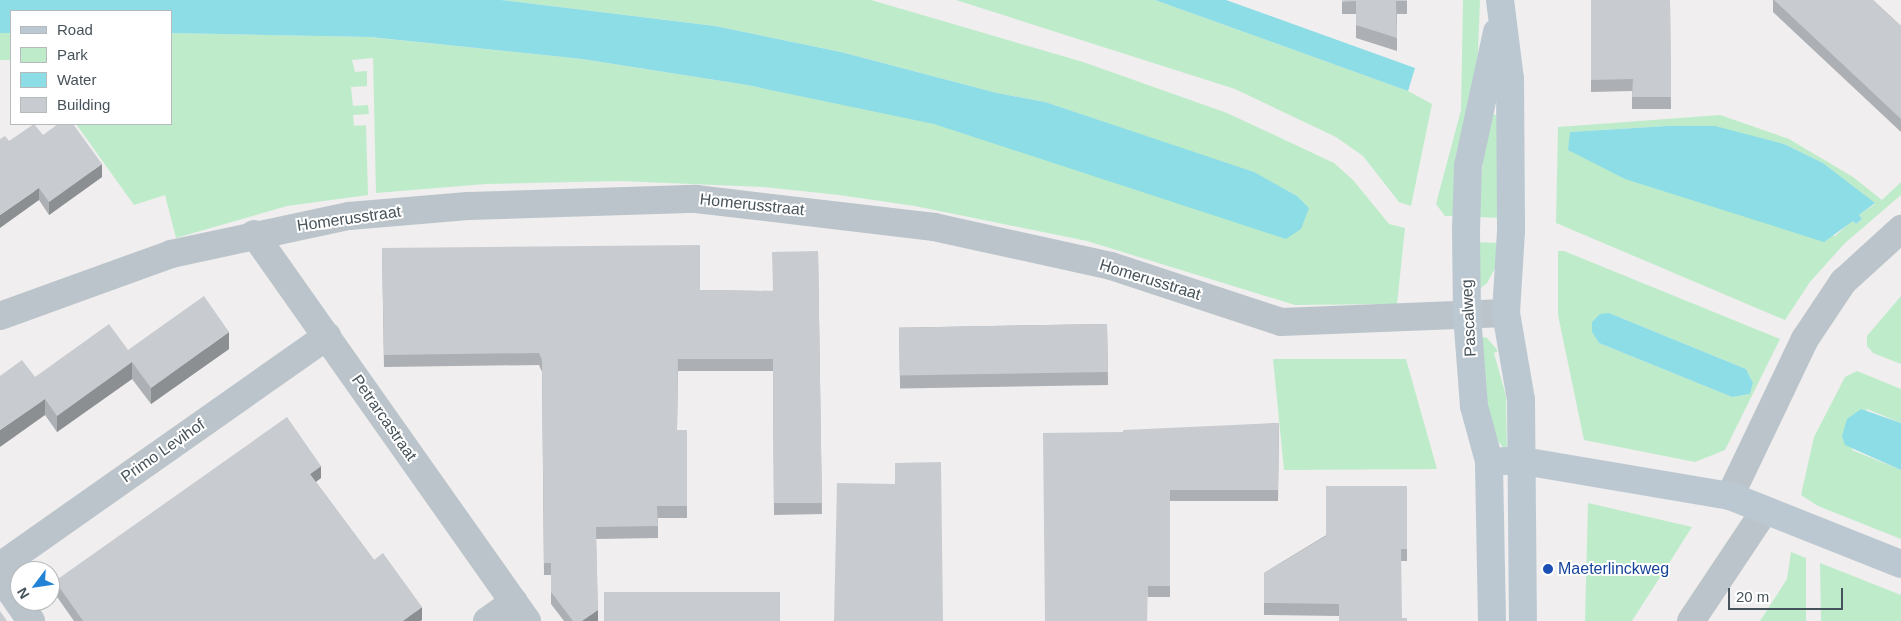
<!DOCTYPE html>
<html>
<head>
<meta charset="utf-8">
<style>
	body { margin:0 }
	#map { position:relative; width:1901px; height:621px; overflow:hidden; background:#f0eeee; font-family:Arial,sans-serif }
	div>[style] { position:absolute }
	.green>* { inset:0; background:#beeccb; transform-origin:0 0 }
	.water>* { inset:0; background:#8ddde7 }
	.street>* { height:28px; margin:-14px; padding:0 14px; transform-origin:14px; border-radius:14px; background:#bac4ca }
	.secondary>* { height:28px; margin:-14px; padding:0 14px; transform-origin:14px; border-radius:14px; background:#bcc8d1 }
	.wall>* { inset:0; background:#acafb3; transform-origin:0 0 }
	.shaded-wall>* { inset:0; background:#8c8f92 }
	.building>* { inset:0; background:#c8ccd0; transform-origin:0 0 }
	.dots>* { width:14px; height:14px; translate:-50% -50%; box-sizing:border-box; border:2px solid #fff; border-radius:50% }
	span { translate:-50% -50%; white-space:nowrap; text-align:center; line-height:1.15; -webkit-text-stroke:4px #fff; paint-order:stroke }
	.street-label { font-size:16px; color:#47535a }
	.transit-label { font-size:16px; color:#164399 }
	.left { translate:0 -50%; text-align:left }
	.legend { position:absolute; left:10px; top:10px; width:162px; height:115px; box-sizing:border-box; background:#fff; border:1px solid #b5babd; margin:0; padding:6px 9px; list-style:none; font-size:15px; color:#47535a }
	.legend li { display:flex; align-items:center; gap:10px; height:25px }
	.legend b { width:25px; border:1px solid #b5babd }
	.north { position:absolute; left:10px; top:561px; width:50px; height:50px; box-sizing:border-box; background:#fff; border:1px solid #b5babd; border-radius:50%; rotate:239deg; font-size:14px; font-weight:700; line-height:20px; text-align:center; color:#47535a }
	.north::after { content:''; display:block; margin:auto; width:18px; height:22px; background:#2283d6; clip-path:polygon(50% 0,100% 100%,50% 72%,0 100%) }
	.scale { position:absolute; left:1728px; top:588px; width:115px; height:22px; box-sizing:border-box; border:2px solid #47535a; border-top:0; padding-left:6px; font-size:15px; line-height:18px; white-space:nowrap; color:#47535a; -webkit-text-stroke:4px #fff; paint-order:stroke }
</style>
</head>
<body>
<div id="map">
	<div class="green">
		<i style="clip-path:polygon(501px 0,871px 0,1083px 62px,1227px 113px,1334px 163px,1353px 180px,1389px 224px,1405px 228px,1397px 304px,1295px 305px,1087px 241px,915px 206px,839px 195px,764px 187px,619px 181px,486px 184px,376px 193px,373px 58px,352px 60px,355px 72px,367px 71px,367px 86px,351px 87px,353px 106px,368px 105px,369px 114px,353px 115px,354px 126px,366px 125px,368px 195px,287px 206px,176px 238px,165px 195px,134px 205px,76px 124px,171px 124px,171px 33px,369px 37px,582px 59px,747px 85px,1297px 196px,1254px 173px,1045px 102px,997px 93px,841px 52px,715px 26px)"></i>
		<i style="clip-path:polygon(956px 0,1155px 0,1408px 91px,1432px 104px,1411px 206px,1399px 202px,1363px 156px,1336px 137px,1235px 89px)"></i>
		<i style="clip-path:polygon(1463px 0,1480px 0,1478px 52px,1456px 216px,1445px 216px,1436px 204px,1461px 110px)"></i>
		<i style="left:0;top:33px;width:11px;height:27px"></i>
		<i style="clip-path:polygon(1494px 114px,1502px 119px,1501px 218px,1477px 217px,1487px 126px)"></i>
		<i style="clip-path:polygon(evenodd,1720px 115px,1789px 139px,1853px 177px,1882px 200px,1901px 182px,1901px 195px,1845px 243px,1810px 282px,1785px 320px,1556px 223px,1558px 127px,1720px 115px,1667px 126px,1784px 144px,1823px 163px,1875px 204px,1859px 215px,1862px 219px,1856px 224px,1853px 220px,1835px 236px,1568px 150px,1571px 132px,1667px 126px)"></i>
		<i style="clip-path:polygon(1476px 242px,1499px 243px,1497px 265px,1487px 283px,1477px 291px)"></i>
		<i style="clip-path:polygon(evenodd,1558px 251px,1564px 251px,1780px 339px,1725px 450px,1695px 462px,1584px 440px,1558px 315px,1558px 251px,1609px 313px,1746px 369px,1753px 383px,1750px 394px,1732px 397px,1599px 343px,1592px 332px,1609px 313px)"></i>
		<i style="clip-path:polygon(1901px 296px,1901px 364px,1873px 353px,1867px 346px,1867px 336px)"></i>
		<i style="clip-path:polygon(1479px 336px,1487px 338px,1498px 351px,1494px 353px,1506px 396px,1507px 453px,1492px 433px,1481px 369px)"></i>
		<i style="clip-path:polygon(1273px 359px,1406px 359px,1437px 469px,1284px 470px)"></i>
		<i style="clip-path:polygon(1857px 371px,1901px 389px,1901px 423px,1867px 409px,1852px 450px,1901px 470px,1901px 539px,1818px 506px,1801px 495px,1814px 437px,1845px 377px)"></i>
		<i style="clip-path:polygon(1588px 503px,1692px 527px,1632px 621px,1585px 621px)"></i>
		<i style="clip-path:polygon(1791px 552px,1806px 558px,1806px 621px,1760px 621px,1787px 579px)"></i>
		<i style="clip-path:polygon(1820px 563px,1901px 595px,1901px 621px,1821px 621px)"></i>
	</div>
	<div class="water">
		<i style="clip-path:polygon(0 0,501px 0,715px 26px,841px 52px,997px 93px,1045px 102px,1254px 172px,1297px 196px,1309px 208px,1301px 229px,1286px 239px,934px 124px,747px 85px,582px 59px,370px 37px,171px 33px,171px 11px,11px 11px,11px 33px,0 33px)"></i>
		<i style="clip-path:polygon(1155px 0,1226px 0,1415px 68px,1408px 91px)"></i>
		<i style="clip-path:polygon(1667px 126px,1715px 126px,1784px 144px,1823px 163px,1875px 203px,1859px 215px,1862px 219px,1856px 224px,1853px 221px,1824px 242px,1625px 179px,1568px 150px,1570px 132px)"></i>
		<i style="clip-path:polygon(1609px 313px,1746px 369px,1753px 383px,1750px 394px,1732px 397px,1599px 343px,1592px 332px,1592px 322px,1600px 314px)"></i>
		<i style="clip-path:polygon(1861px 409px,1901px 423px,1901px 470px,1845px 445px,1842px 436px,1847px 419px)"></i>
	</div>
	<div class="street">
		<i style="left:254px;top:234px;width:474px;rotate:54.8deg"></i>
		<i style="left:0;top:316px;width:182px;rotate:-19.9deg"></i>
		<i style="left:171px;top:254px;width:182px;rotate:-12.1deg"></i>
		<i style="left:349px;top:216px;width:119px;rotate:-4.8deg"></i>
		<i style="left:468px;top:206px;width:228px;rotate:-1.8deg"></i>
		<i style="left:696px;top:199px;width:240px;rotate:6.7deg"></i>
		<i style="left:934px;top:227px;width:181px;rotate:12.4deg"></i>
		<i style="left:1111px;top:266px;width:179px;rotate:18.2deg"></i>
		<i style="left:1281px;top:322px;width:225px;rotate:-2.3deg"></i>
		<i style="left:1730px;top:496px;width:174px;rotate:-64.5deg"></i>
		<i style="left:1805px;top:339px;width:69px;rotate:-56.3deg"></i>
		<i style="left:1843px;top:282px;width:79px;rotate:-42.4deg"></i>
		<i style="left:0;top:566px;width:400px;rotate:-35.1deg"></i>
		<i style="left:0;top:576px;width:55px;rotate:55.4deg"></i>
		<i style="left:487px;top:621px;width:33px;rotate:-35deg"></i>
		<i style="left:1691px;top:621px;width:133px;rotate:-56.3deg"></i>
	</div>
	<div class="secondary">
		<i style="left:1500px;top:0;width:80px;rotate:82.8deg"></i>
		<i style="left:1510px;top:79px;width:152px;rotate:89.6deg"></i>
		<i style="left:1511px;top:231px;width:82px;rotate:93.5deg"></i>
		<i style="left:1506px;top:313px;width:88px;rotate:80.2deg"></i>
		<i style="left:1521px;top:400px;width:221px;rotate:89.5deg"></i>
		<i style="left:1504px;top:461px;width:19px"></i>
		<i style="left:1523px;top:461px;width:210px;rotate:9.6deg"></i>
		<i style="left:1730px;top:496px;width:184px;rotate:21.7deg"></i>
		<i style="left:1492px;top:621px;width:160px;rotate:-91.1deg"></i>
		<i style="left:1489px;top:461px;width:57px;rotate:-105.3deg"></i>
		<i style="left:1474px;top:406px;width:92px;rotate:-94.4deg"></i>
		<i style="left:1467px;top:314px;width:84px;rotate:-90.7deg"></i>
		<i style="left:1466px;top:230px;width:64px;rotate:-88.2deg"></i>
		<i style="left:1468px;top:166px;width:137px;rotate:-77.8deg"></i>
	</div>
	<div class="wall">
		<i style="clip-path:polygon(1342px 0,1407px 0,1407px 14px,1397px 14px,1397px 51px,1356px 38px,1356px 14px,1342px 14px)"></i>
		<i style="clip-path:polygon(1591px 0,1670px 0,1671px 109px,1632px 109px,1632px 91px,1591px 92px)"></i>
		<i style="clip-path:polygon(1773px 0,1873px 0,1901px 26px,1901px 132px,1773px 12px)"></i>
		<i style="clip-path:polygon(43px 135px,102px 177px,49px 215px,39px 200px,9px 141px)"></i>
		<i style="clip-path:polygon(382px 248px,700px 290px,772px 291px,818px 251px,822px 514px,774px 515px,773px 371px,678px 371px,677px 430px,687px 430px,687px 518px,658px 518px,658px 538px,596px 539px,598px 621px,564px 621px,551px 604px,551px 575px,544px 575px,542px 372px,539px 365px,384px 367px)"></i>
		<i style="left:1107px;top:324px;width:61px;height:208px;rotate:89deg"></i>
		<i style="clip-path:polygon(229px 349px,151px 404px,132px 379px,57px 432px,45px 415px,35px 377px,128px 350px)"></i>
		<i style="clip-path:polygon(1279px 423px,1278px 501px,1170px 501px,1170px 597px,1148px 597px,1123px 432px)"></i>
		<i style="clip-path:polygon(321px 478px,316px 482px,374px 560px,422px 620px,420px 621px,74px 621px,55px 594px,55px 581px)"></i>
		<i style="clip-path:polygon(1407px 486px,1407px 561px,1401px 561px,1339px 616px,1264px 615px,1264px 573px)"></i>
	</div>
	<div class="shaded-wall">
		<i style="clip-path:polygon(102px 164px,102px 177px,49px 215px,49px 202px)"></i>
		<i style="clip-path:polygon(39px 188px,39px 200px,0 228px,0 215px)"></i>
		<i style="clip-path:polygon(229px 332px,229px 349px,151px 404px,151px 388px)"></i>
		<i style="clip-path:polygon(132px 362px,132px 379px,57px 432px,57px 416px)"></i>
		<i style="clip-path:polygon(45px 399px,45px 415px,0 447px,0 430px)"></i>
		<i style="clip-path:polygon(321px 466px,321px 478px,310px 486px,310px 474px)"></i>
		<i style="clip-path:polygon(422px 607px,422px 620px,420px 621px,403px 621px)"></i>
		<i style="clip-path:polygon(598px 610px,598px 621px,582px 621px)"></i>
	</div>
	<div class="building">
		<i style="clip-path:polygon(1342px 0,1407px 0,1407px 1px,1396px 1px,1397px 38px,1356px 25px,1356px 1px,1342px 2px)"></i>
		<i style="clip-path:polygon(1591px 0,1670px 0,1671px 97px,1632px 97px,1633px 79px,1591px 80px)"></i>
		<i style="clip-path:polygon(1774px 0,1873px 0,1892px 18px,1901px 26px,1901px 119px)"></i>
		<i style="clip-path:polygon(34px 124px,43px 135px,58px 124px,73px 124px,102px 164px,49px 202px,39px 188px,0 215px,0 139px,5px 136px,9px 141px)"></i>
		<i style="clip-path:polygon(700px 245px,700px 290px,773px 291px,772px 252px,818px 251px,822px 503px,774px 503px,773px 359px,678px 359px,677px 430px,687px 430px,687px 506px,657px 506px,658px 526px,596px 527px,598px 610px,582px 621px,573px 621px,551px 592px,551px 563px,544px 563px,542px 360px,539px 353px,384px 355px,382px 248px)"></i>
		<i style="clip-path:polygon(204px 296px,229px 332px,151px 388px,132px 362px,57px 416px,45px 399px,0 430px,0 376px,22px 360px,35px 377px,109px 324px,128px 350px)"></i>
		<i style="left:1107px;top:324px;width:48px;height:208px;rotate:89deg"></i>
		<i style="clip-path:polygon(287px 417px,321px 466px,310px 474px,374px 560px,383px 553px,422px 607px,403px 621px,83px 621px,55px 581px)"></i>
		<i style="clip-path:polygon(1279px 423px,1278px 490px,1170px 490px,1170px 586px,1148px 586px,1147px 621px,1045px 621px,1043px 433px,1123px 432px,1123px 430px)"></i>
		<i style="clip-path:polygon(941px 462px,943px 621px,834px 621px,837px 483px,895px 484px,895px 463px)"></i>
		<i style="clip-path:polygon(1326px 486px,1407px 486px,1407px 549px,1401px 549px,1402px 618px,1407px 618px,1407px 621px,1339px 621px,1339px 604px,1264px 603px,1264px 573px,1326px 536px)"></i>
		<i style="left:780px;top:592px;width:29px;height:176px;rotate:90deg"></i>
		<i style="clip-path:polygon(0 611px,7px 621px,0 621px)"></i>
	</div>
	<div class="dots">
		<i style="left:1548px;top:569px;background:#1a4fb4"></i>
	</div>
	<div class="street-label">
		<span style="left:752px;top:205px;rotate:6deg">Homerusstraat</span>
		<span style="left:349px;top:219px;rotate:-8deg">Homerusstraat</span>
		<span style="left:1150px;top:280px;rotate:17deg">Homerusstraat</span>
		<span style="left:1469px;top:318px;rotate:-93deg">Pascalweg</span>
		<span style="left:384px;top:418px;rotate:55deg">Petrarcastraat</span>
		<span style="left:163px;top:451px;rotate:-35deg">Primo Levihof</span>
	</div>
	<div class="transit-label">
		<span class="left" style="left:1558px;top:569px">Maeterlinckweg</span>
	</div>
	<ul class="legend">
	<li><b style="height:6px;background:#bcc8d1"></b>Road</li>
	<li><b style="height:14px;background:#beeccb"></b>Park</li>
	<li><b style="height:14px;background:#8ddde7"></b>Water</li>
	<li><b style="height:14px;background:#c8ccd0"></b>Building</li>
	</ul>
	<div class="north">N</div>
	<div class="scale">20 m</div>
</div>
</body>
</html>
